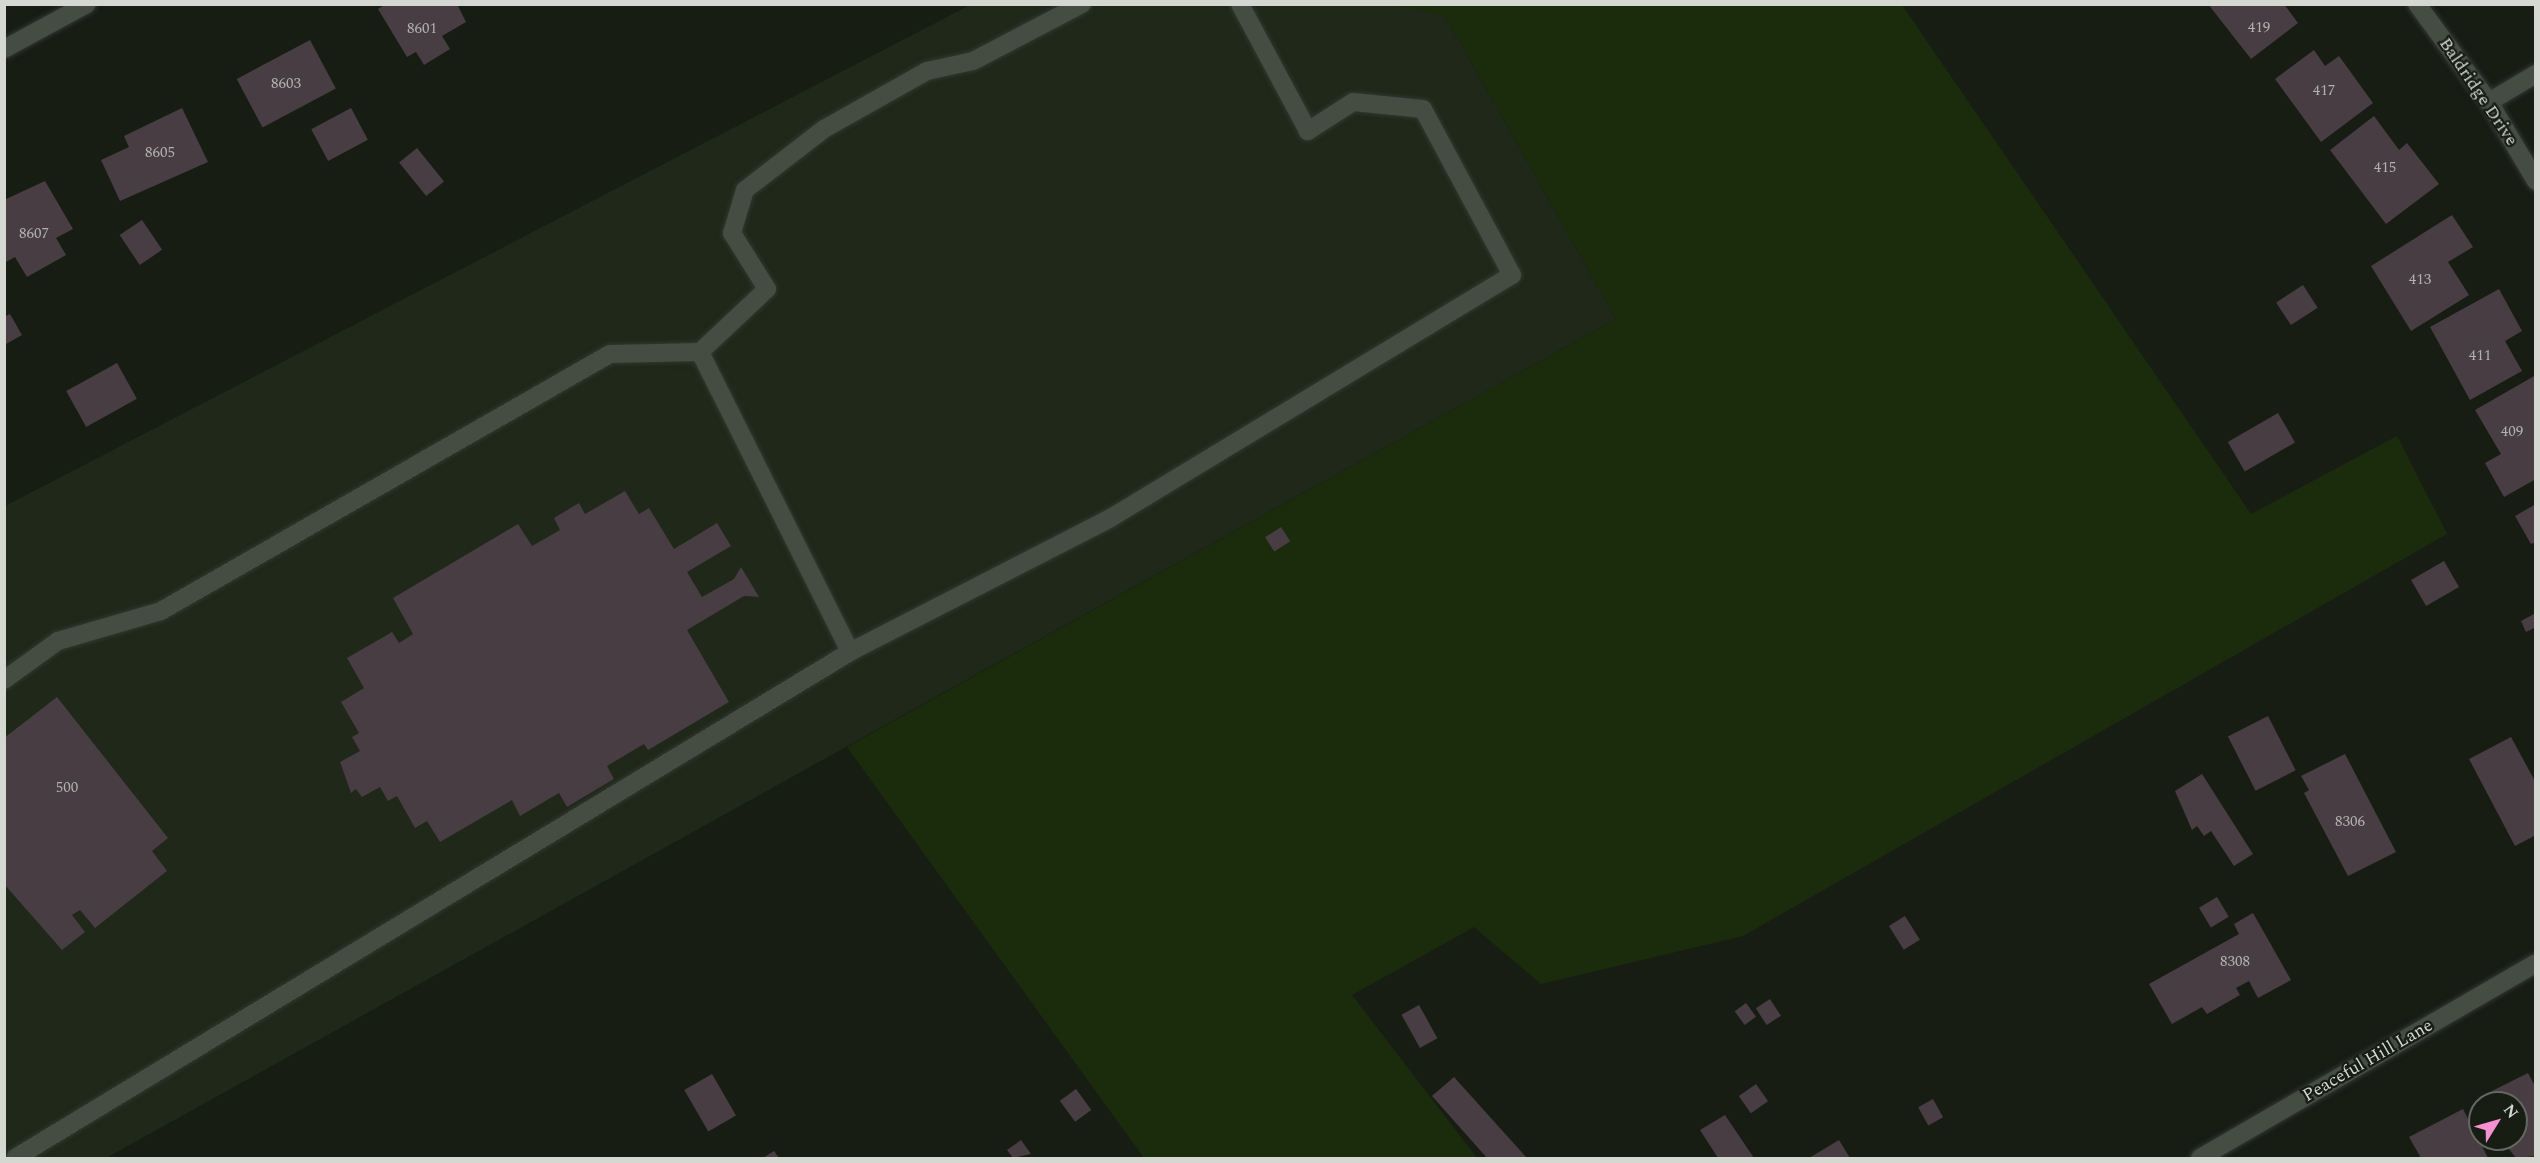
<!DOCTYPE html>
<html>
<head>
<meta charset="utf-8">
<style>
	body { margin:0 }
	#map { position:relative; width:2540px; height:1163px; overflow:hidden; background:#181d14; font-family:Spectral,serif }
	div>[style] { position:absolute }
	.built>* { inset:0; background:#1f2819 }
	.green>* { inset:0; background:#1b2c0d }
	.building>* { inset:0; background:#483d43; transform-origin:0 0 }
	.roads { filter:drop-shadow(0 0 2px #323630) drop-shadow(0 0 2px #323630) }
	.lane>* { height:18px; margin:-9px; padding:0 9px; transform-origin:9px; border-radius:9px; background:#454c41 }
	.street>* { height:18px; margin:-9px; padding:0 9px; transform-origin:9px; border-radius:9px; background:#454c41 }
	span { translate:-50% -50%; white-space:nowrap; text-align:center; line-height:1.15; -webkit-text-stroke:4.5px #181d14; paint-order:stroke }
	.number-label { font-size:15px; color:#b1b1ae }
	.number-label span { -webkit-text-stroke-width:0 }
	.street-label { font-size:18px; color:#d4d8d1 }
	.frame { position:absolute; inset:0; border:6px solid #d4d8d1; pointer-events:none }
	.north { position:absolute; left:2468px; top:1091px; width:60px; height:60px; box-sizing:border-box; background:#181d14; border:2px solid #636860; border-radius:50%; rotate:53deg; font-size:16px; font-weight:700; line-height:24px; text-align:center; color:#d4d8d1 }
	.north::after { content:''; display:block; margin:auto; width:21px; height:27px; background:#f590d1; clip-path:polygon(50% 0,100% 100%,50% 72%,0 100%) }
</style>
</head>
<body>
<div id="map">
	<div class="built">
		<i style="clip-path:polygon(1397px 4px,1445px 16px,1616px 319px,106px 1158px,5px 1158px,5px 506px,970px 5px)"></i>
	</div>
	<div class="green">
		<i style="clip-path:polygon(1397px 5px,1902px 5px,2251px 514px,2397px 436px,2447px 534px,1743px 936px,1541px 984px,1474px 927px,1352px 995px,1477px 1158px,1144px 1158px,847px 747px,1616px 319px,1445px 16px)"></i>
	</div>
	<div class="building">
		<i style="clip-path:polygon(386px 4px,457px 4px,466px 22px,442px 36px,450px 49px,424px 65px,416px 52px,407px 57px,378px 9px)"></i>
		<i style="clip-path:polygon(2208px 4px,2284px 4px,2298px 23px,2251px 59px)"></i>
		<i style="left:310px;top:40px;width:55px;height:83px;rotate:62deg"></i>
		<i style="clip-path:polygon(2314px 50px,2325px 66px,2339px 56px,2373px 103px,2321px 142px,2275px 79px)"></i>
		<i style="clip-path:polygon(182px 108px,208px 162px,120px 201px,101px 160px,129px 147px,124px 136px)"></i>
		<i style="left:351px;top:108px;width:36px;height:45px;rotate:62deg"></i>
		<i style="clip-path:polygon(2374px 116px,2399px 150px,2407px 143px,2439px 184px,2386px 224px,2330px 150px)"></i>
		<i style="left:417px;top:148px;width:43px;height:23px;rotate:51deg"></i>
		<i style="clip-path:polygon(45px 181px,73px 229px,56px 238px,66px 255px,27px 277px,15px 257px,4px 263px,4px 200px)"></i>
		<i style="clip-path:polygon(2452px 215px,2473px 247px,2448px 262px,2469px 295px,2411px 331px,2371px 266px)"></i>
		<i style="left:142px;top:220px;width:36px;height:27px;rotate:56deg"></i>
		<i style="left:2303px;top:285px;width:27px;height:32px;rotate:57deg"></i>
		<i style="clip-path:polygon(2499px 289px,2522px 331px,2505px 341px,2522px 371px,2470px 400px,2430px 327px)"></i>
		<i style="clip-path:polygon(10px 314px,22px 335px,6px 344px,4px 317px)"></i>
		<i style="left:117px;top:363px;width:41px;height:58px;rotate:61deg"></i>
		<i style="clip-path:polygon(2536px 375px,2536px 479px,2504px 497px,2485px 463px,2501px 454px,2475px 410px)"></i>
		<i style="left:2278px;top:413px;width:34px;height:58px;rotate:60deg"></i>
		<i style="clip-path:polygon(625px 491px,639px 514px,649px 508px,674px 549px,717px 523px,731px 546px,687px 572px,702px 597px,734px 579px,741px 567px,759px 597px,744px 596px,687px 630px,729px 702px,648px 750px,644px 744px,607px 766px,614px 779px,567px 807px,559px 793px,520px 816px,512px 800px,440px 842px,427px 821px,415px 828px,397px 796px,388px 801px,380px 787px,362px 797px,356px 789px,351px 793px,340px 762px,360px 751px,352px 737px,359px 733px,341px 702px,364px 688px,347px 658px,392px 632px,399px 643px,413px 634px,393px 598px,518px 524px,532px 546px,560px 530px,554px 518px,579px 503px,585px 514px)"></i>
		<i style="clip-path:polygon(2536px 504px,2536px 542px,2531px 544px,2515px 516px)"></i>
		<i style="left:1281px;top:527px;width:17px;height:19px;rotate:57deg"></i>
		<i style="left:2444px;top:561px;width:30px;height:38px;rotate:60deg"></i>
		<i style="clip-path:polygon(2534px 614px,2536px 627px,2526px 632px,2521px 621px)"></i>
		<i style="clip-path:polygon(57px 697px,168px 838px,152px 851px,167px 871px,95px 928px,80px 910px,72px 915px,85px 932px,62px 950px,4px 884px,4px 738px)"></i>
		<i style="left:2268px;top:716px;width:61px;height:45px;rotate:63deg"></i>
		<i style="clip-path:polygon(2511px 737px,2536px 783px,2536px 835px,2515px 846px,2469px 759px)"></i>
		<i style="clip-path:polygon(2345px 754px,2396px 852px,2348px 876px,2304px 793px,2309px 790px,2301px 776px)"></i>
		<i style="clip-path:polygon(2202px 774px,2253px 854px,2234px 866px,2211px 831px,2204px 836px,2197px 826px,2192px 830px,2175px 791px)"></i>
		<i style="left:2217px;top:897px;width:23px;height:21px;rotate:59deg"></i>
		<i style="clip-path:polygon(2253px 913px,2291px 980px,2258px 998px,2249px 981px,2236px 988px,2240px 995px,2207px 1014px,2202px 1007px,2172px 1024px,2149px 984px,2239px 934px,2234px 924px)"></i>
		<i style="left:1905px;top:916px;width:28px;height:19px;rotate:58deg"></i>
		<i style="left:1770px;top:999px;width:20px;height:17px;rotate:57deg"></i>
		<i style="left:1746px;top:1003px;width:17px;height:14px;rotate:54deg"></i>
		<i style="left:1419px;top:1005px;width:38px;height:20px;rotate:61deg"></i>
		<i style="clip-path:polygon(2528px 1073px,2536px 1088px,2536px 1156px,2516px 1158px,2501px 1139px,2516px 1139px,2516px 1103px,2483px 1103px,2480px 1097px)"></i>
		<i style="left:712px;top:1074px;width:48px;height:32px;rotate:60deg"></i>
		<i style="clip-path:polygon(1454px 1077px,1527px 1158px,1487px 1158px,1432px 1096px)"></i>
		<i style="left:1756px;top:1084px;width:21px;height:21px;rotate:55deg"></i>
		<i style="left:1076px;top:1089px;width:26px;height:20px;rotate:54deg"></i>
		<i style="left:1933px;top:1099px;width:21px;height:17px;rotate:61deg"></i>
		<i style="clip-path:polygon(2463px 1109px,2488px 1158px,2421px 1158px,2409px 1137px)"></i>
		<i style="clip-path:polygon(1725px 1115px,1754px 1158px,1718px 1158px,1700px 1130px)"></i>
		<i style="clip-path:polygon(1021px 1140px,1031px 1154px,1013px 1158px,1007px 1150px)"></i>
		<i style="clip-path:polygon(1839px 1140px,1850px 1158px,1809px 1158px)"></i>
		<i style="clip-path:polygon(774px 1151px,779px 1158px,763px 1158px)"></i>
	</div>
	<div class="roads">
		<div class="lane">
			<i style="left:700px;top:352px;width:92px;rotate:-43.2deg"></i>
			<i style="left:767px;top:289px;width:66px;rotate:-122deg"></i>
			<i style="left:732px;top:233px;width:45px;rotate:-73.2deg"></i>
			<i style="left:745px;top:190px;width:100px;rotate:-37.7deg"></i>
			<i style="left:824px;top:129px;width:118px;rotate:-29.4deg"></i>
			<i style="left:927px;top:71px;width:47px;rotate:-12.3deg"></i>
			<i style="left:973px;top:61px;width:123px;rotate:-27.6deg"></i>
			<i style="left:850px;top:652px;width:291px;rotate:-27.2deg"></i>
			<i style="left:1109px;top:519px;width:471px;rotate:-31.2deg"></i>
			<i style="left:1512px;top:275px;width:188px;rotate:-118.2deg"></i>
			<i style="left:1423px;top:109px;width:70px;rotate:-174.3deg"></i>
			<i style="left:1353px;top:102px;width:54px;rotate:147.2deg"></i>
			<i style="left:1308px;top:131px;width:144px;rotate:-118.2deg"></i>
			<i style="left:4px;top:680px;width:67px;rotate:-35.8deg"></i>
			<i style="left:58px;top:641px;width:107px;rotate:-16.2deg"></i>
			<i style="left:161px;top:611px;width:517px;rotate:-29.79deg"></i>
			<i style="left:610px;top:354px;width:90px;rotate:-1.3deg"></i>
			<i style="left:700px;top:352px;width:335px;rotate:63.4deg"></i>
			<i style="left:850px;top:652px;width:976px;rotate:148.78deg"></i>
		</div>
		<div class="street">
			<i style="left:2417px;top:4px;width:122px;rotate:53.7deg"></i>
			<i style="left:2489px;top:102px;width:92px;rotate:59.3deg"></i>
			<i style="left:4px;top:49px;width:94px;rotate:-28.5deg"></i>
			<i style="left:2489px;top:102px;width:55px;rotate:-30.8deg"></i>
			<i style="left:2200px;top:1158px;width:388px;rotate:-30.1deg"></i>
		</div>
	</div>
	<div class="number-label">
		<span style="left:2259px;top:28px">419</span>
		<span style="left:422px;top:29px">8601</span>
		<span style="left:286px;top:84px">8603</span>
		<span style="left:2324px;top:91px">417</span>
		<span style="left:160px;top:153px">8605</span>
		<span style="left:2385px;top:168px">415</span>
		<span style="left:34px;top:234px">8607</span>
		<span style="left:2420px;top:280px">413</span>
		<span style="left:2480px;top:356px">411</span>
		<span style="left:2512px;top:432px">409</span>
		<span style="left:67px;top:788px">500</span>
		<span style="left:2350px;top:822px">8306</span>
		<span style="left:2235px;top:962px">8308</span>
	</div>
	<div class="street-label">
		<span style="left:2478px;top:92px;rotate:56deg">Baldridge Drive</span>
		<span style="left:2368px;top:1061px;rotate:-30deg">Peaceful Hill Lane</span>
	</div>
	<div class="frame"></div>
	<div class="north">N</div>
</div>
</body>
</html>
